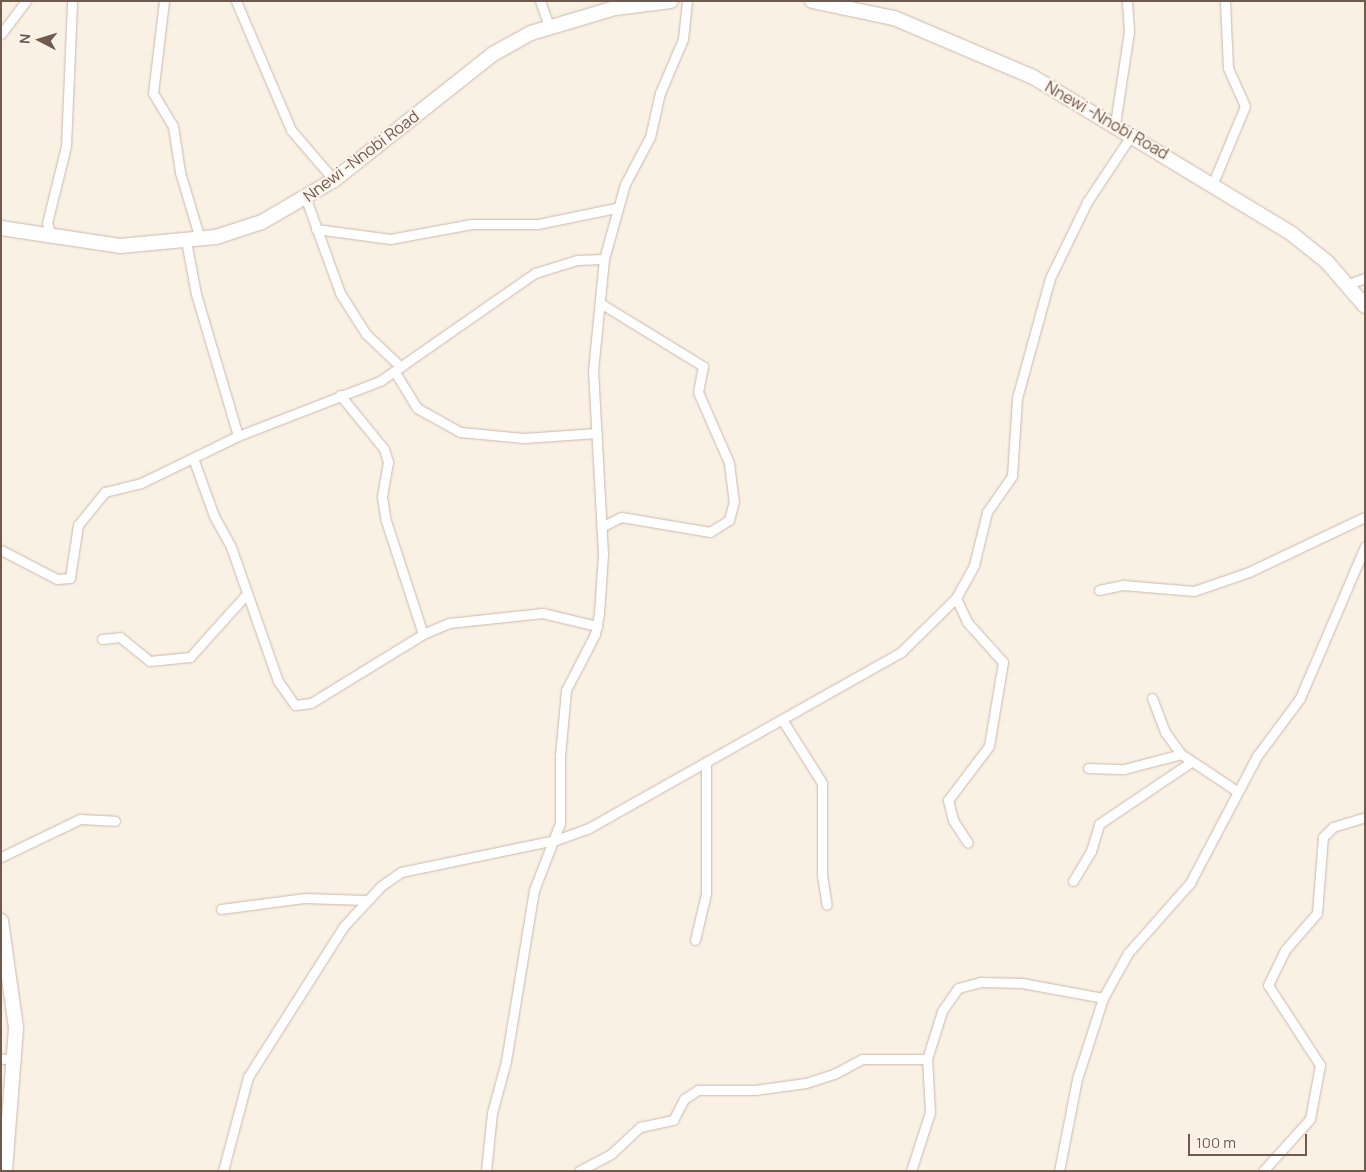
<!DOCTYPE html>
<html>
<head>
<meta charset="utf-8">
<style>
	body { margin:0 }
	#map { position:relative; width:1366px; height:1172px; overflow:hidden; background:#faf1e5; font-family:Manrope,sans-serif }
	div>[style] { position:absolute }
	.roads { filter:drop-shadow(0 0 1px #cab9ac) drop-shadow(0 0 1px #cab9ac) }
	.street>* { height:9px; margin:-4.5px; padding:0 4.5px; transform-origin:4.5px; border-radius:4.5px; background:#fff }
	.secondary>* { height:14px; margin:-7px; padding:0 7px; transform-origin:7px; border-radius:7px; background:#fff }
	span { translate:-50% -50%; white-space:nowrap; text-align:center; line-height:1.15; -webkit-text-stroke:4px #fdf5eb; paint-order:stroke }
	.street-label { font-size:16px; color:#70594d }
	.frame { position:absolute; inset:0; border:2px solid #70594d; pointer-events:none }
	.north { position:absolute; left:15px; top:15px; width:50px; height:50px; -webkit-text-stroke:4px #fdf5eb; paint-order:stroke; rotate:275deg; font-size:14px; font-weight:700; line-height:20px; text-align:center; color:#70594d }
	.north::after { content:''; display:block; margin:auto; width:18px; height:22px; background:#70594d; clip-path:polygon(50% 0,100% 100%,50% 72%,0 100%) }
	.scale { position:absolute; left:1188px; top:1134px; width:119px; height:22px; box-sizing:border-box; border:2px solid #70594d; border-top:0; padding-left:6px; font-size:15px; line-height:18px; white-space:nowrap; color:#70594d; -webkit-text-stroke:4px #fdf5eb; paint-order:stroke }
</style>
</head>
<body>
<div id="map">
	<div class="roads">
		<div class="street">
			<i style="left:164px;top:1px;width:93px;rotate:96.8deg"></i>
			<i style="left:153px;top:93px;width:39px;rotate:59deg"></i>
			<i style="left:173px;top:126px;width:47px;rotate:81.3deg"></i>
			<i style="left:180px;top:172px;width:70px;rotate:73.4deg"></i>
			<i style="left:236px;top:1px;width:140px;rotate:66.9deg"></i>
			<i style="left:291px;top:130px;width:66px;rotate:49.3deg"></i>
			<i style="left:540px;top:1px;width:27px;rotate:70deg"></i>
			<i style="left:1px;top:34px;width:41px;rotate:-52.9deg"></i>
			<i style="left:1115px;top:124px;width:94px;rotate:-81.4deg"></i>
			<i style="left:1129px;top:31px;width:30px;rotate:-94deg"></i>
			<i style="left:1213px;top:183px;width:83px;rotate:-67.4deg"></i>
			<i style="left:1245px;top:106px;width:42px;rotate:-114.1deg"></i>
			<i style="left:1228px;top:68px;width:67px;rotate:-92.6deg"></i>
			<i style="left:306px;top:199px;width:100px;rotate:70.1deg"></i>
			<i style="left:340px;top:293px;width:49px;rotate:57.6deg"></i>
			<i style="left:366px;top:334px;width:48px;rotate:43.3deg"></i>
			<i style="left:316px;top:229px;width:75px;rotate:7.7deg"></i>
			<i style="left:390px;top:239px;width:83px;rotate:-10.4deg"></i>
			<i style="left:472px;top:224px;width:66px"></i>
			<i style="left:538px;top:224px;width:80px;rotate:-11.6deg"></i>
			<i style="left:52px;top:238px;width:16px;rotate:-108deg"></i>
			<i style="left:47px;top:223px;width:79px;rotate:-76.1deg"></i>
			<i style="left:66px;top:146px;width:145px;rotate:-87.6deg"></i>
			<i style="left:186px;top:241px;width:54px;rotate:79.3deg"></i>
			<i style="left:196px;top:294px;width:148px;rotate:73.5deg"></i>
			<i style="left:1349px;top:284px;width:17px;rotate:-21deg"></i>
			<i style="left:600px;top:303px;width:121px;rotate:31.5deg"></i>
			<i style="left:703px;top:366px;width:26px;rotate:101deg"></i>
			<i style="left:698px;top:392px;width:77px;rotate:66.4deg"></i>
			<i style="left:729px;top:463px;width:38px;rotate:83deg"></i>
			<i style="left:734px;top:501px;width:20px;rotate:105deg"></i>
			<i style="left:729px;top:520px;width:22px;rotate:148deg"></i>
			<i style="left:710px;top:532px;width:90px;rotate:-170.4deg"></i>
			<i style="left:621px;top:517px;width:22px;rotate:153deg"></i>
			<i style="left:395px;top:372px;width:42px;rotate:58.6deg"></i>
			<i style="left:417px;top:408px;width:49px;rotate:29.2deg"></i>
			<i style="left:460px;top:432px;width:64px;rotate:5.4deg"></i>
			<i style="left:524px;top:438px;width:73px;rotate:-3.9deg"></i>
			<i style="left:340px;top:395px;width:70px;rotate:50.8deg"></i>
			<i style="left:384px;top:449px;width:14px;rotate:73deg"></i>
			<i style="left:388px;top:462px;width:36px;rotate:100deg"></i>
			<i style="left:382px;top:497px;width:24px;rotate:81deg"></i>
			<i style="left:386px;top:521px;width:119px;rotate:71.9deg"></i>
			<i style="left:193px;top:458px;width:62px;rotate:70.1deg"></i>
			<i style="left:214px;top:516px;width:35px;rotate:61deg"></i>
			<i style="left:231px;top:547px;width:142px;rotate:70.7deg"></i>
			<i style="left:278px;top:681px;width:29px;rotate:55deg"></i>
			<i style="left:295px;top:705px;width:16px;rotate:-7deg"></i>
			<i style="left:311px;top:703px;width:132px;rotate:-31.6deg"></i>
			<i style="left:423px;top:634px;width:28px;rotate:-23deg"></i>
			<i style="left:449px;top:623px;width:94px;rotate:-6.1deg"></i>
			<i style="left:542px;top:613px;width:57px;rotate:13.3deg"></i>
			<i style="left:1px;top:550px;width:63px;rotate:27.4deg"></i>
			<i style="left:57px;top:579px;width:13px;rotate:-4deg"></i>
			<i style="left:70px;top:578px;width:54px;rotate:-81.4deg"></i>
			<i style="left:78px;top:525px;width:43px;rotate:-50.7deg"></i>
			<i style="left:105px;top:492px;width:37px;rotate:-14deg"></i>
			<i style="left:141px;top:483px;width:108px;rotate:-25.9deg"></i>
			<i style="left:238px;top:436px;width:152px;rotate:-21.2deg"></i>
			<i style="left:380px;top:381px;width:189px;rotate:-34.9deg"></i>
			<i style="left:535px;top:273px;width:44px;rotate:-17.2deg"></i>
			<i style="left:577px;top:260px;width:27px;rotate:-2deg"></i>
			<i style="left:1099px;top:590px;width:25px;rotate:-12deg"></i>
			<i style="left:1123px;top:585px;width:71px;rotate:4.8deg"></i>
			<i style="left:1194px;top:591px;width:58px;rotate:-19.1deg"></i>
			<i style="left:1249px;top:572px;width:128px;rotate:-25.4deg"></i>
			<i style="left:956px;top:598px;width:26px;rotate:65deg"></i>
			<i style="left:967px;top:622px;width:54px;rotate:48deg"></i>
			<i style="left:1003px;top:662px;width:85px;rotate:99.5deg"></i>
			<i style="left:989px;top:746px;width:68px;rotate:127.2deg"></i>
			<i style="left:948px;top:800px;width:21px;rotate:76deg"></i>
			<i style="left:953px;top:820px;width:27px;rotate:57deg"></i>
			<i style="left:102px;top:639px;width:18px;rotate:-6deg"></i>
			<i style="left:120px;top:637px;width:38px;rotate:39deg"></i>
			<i style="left:150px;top:661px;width:40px;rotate:-5.7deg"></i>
			<i style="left:190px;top:657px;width:82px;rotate:-48deg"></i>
			<i style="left:1152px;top:698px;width:36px;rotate:69deg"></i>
			<i style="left:1165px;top:732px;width:27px;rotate:54deg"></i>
			<i style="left:1181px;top:754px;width:67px;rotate:33.5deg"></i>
			<i style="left:783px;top:721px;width:73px;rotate:57.8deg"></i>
			<i style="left:822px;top:783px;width:92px;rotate:90deg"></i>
			<i style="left:822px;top:875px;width:30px;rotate:81deg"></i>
			<i style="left:1088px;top:768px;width:36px;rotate:2deg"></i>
			<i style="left:1124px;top:769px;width:59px;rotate:-14.7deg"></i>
			<i style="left:1px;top:857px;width:88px;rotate:-25.7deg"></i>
			<i style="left:80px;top:819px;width:35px;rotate:3deg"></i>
			<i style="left:1073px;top:881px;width:35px;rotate:-59deg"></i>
			<i style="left:1091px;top:851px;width:28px;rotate:-73deg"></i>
			<i style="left:1099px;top:824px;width:111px;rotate:-34deg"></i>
			<i style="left:221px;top:909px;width:85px;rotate:-7.5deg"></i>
			<i style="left:305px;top:898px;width:59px;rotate:1.9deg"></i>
			<i style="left:695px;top:940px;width:47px;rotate:-76.6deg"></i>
			<i style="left:706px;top:894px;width:129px;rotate:-90deg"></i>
			<i style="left:1px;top:1059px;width:15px;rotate:-4deg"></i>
			<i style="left:223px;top:1171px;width:97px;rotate:-75.1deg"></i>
			<i style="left:248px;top:1077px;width:179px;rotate:-57.6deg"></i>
			<i style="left:344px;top:926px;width:54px;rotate:-47.2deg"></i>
			<i style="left:381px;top:886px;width:24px;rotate:-35deg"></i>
			<i style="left:401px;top:872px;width:158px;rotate:-11.7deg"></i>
			<i style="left:556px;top:840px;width:33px;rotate:-20deg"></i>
			<i style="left:587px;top:829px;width:360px;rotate:-29.4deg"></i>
			<i style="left:901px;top:652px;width:77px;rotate:-44.5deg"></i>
			<i style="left:956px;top:598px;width:38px;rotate:-61deg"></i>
			<i style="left:974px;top:565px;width:55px;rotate:-76.2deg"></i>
			<i style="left:987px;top:512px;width:44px;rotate:-55.2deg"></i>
			<i style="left:1012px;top:476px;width:78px;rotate:-86.3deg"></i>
			<i style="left:1017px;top:398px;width:124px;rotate:-74.6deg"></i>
			<i style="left:1050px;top:278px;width:85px;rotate:-64deg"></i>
			<i style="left:1087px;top:202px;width:82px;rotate:-56.5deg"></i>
			<i style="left:486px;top:1171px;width:58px;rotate:-84.1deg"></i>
			<i style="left:492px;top:1113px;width:54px;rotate:-74.9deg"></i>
			<i style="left:506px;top:1061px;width:173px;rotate:-80.7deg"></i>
			<i style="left:534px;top:890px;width:72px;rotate:-68.8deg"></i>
			<i style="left:560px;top:823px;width:67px;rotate:-90deg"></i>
			<i style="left:560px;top:756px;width:66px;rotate:-84.8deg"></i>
			<i style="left:566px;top:690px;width:63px;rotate:-62.6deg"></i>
			<i style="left:595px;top:634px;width:20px;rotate:-79deg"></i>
			<i style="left:599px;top:614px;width:60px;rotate:-86.2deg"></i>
			<i style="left:603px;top:554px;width:183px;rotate:-93.1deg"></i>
			<i style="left:593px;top:371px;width:113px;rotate:-84.4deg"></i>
			<i style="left:604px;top:259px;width:78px;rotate:-74.4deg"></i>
			<i style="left:625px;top:184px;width:53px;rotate:-62deg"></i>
			<i style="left:650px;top:137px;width:45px;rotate:-77.2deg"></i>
			<i style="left:660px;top:93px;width:59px;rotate:-66.9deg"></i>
			<i style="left:683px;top:39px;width:38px;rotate:-84deg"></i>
			<i style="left:579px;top:1171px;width:36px;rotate:-28deg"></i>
			<i style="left:611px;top:1154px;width:40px;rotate:-43deg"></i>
			<i style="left:640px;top:1127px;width:34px;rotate:-12deg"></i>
			<i style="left:673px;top:1120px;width:24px;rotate:-62deg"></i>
			<i style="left:684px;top:1099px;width:17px;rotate:-33deg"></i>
			<i style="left:698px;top:1090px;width:57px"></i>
			<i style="left:755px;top:1090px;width:51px;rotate:-7.8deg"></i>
			<i style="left:806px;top:1083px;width:29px;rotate:-18deg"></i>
			<i style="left:834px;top:1074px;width:32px;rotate:-28deg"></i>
			<i style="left:862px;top:1059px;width:65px"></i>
			<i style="left:911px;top:1171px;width:62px;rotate:-72.1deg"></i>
			<i style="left:930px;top:1112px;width:53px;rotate:-93.2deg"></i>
			<i style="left:927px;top:1059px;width:50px;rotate:-72.6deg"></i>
			<i style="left:942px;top:1011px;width:28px;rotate:-55deg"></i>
			<i style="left:958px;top:988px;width:23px;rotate:-15deg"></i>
			<i style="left:980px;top:982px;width:42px;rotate:1.4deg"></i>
			<i style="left:1022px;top:983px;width:82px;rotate:10.5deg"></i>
			<i style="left:1059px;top:1171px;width:94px;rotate:-78.9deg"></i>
			<i style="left:1077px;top:1079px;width:85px;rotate:-72.2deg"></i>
			<i style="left:1103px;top:998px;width:51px;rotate:-60.9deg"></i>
			<i style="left:1128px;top:953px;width:94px;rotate:-48.5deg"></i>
			<i style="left:1190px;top:883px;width:144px;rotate:-62.2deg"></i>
			<i style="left:1257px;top:756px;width:72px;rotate:-53.4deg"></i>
			<i style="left:1300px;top:698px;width:165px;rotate:-66.8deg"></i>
			<i style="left:1263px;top:1171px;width:70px;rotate:-47.9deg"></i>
			<i style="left:1310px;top:1119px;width:55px;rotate:-79.5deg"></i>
			<i style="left:1320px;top:1065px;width:95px;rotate:-123deg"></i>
			<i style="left:1268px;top:985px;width:39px;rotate:-64deg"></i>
			<i style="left:1285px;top:950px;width:49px;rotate:-49.1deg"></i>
			<i style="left:1317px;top:913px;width:76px;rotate:-85.5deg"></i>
			<i style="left:1323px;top:837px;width:14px;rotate:-45deg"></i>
			<i style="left:1333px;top:827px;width:34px;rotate:-17deg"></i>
		</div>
		<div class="secondary">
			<i style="left:812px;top:1px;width:84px;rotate:11.7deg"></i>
			<i style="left:894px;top:18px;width:151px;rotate:23deg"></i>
			<i style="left:1033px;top:77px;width:303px;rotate:31.2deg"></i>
			<i style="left:1292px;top:234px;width:45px;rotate:38.7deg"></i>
			<i style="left:1327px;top:262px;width:58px;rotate:49.2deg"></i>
			<i style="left:1px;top:228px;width:120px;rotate:8.6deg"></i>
			<i style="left:120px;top:246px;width:96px;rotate:-5.4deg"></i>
			<i style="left:216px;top:237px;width:48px;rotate:-18.1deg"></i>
			<i style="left:262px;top:222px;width:83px;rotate:-30.3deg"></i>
			<i style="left:334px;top:180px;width:203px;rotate:-38.4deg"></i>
			<i style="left:493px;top:54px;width:43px;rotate:-28.9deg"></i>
			<i style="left:531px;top:33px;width:88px;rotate:-16.6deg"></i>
			<i style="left:615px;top:8px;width:56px;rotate:-7.1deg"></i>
			<i style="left:1px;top:921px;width:108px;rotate:82deg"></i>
			<i style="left:16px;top:1028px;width:143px;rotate:94.4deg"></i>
		</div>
	</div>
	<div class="street-label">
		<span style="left:1107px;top:120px;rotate:30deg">Nnewi -Nnobi Road</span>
		<span style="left:361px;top:156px;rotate:-37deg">Nnewi -Nnobi Road</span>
	</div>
	<div class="frame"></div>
	<div class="north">N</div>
	<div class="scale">100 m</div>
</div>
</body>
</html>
